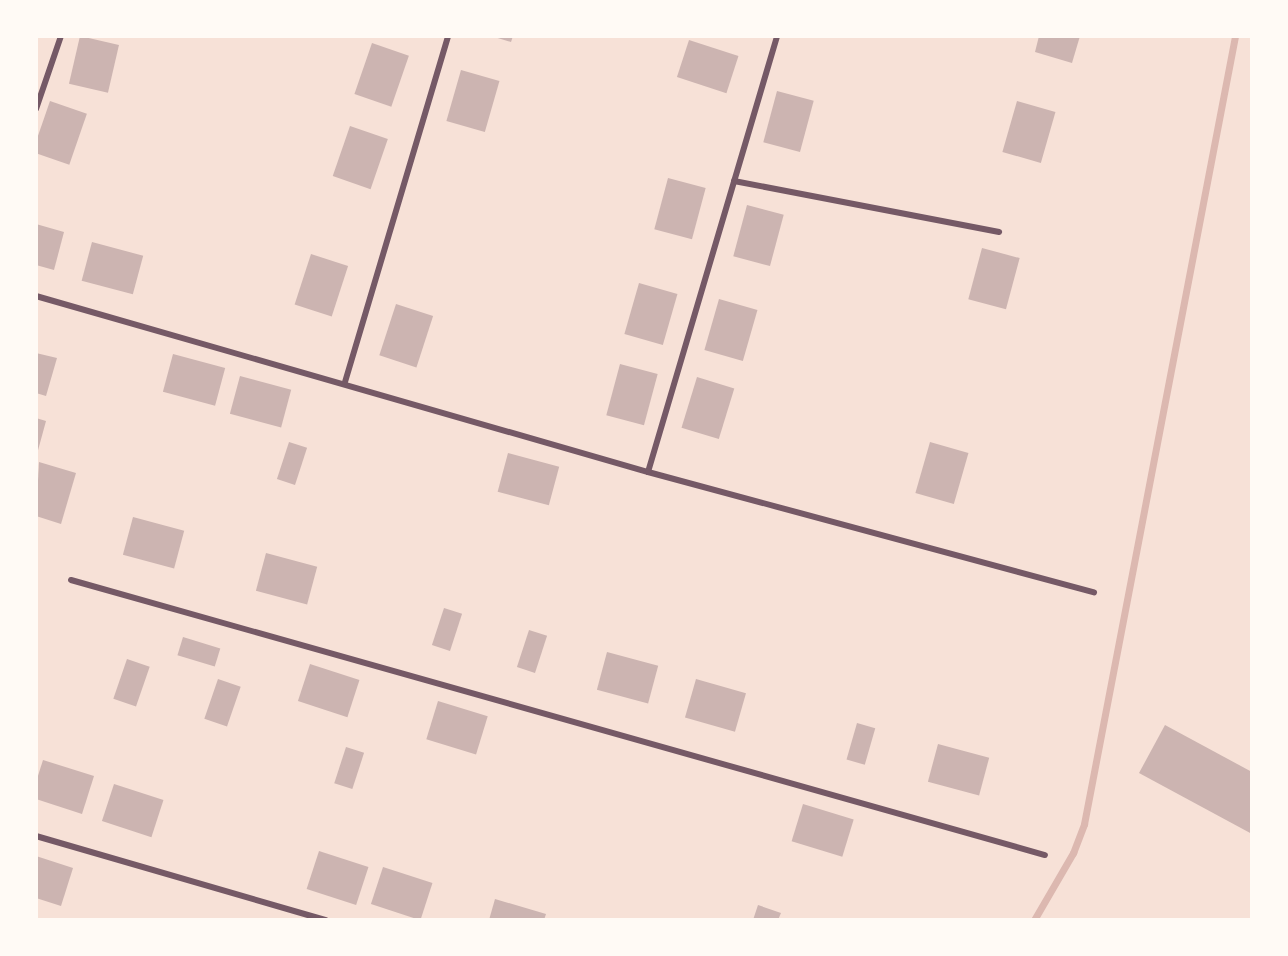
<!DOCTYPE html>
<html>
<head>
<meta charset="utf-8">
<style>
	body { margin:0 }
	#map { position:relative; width:1288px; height:956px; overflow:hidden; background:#f7e1d7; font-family:Jost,sans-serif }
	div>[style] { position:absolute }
	.stream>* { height:7px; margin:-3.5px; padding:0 3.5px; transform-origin:3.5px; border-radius:3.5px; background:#dcb8b0 }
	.building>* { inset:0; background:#ccb4b1; transform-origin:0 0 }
	.minor>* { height:6px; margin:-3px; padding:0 3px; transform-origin:3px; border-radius:3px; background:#755966 }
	span { translate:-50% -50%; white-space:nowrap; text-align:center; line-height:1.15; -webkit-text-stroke:6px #fffaf5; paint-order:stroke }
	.frame { position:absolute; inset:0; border:38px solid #fffaf5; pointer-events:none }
</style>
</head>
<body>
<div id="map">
	<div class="stream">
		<i style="left:1034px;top:920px;width:78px;rotate:-59.8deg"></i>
		<i style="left:1073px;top:853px;width:31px;rotate:-69deg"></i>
		<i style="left:1084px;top:824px;width:802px;rotate:-79.15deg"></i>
	</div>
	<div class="building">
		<i style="left:80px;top:36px;width:40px;height:49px;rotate:13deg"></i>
		<i style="clip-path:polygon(491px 36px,513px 36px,511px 42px)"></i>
		<i style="clip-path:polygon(1039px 36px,1080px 36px,1072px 63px,1035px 52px)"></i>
		<i style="left:689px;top:40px;width:52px;height:39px;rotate:18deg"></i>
		<i style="left:372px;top:43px;width:39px;height:54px;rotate:19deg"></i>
		<i style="left:461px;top:70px;width:40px;height:53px;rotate:16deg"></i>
		<i style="left:777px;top:91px;width:38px;height:53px;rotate:15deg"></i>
		<i style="left:50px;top:101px;width:39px;height:54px;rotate:19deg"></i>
		<i style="left:1017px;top:101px;width:40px;height:53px;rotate:16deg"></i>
		<i style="left:350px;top:126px;width:40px;height:53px;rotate:19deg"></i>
		<i style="left:668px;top:178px;width:39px;height:53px;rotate:15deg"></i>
		<i style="left:747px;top:205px;width:38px;height:53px;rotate:15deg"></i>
		<i style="clip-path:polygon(36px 224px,64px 232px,54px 270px,36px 265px)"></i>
		<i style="left:92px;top:242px;width:53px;height:40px;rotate:15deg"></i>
		<i style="left:982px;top:248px;width:39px;height:53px;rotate:15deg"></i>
		<i style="left:311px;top:254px;width:39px;height:53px;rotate:18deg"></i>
		<i style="left:639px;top:283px;width:40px;height:53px;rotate:16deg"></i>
		<i style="left:719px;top:299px;width:40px;height:53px;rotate:16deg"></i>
		<i style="left:396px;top:304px;width:39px;height:54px;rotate:18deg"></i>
		<i style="clip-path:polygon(36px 353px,57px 358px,46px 396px,36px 393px)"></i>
		<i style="left:173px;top:354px;width:54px;height:39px;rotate:15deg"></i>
		<i style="left:620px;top:364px;width:39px;height:53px;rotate:15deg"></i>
		<i style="left:240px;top:376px;width:53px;height:39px;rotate:15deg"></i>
		<i style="left:697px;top:377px;width:39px;height:53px;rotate:17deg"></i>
		<i style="clip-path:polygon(36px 418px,46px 421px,37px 454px,36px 454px)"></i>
		<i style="left:289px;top:442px;width:19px;height:39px;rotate:18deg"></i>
		<i style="left:930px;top:442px;width:40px;height:53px;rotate:16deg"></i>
		<i style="left:508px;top:453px;width:53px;height:40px;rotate:15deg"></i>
		<i style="clip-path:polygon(39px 462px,76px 473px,61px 524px,36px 516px)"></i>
		<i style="left:133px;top:517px;width:53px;height:39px;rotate:15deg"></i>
		<i style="left:266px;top:553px;width:53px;height:39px;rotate:15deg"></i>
		<i style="left:444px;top:608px;width:19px;height:39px;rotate:18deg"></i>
		<i style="left:529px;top:630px;width:19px;height:39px;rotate:18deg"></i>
		<i style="left:183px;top:637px;width:39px;height:19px;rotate:17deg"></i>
		<i style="left:607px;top:652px;width:53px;height:39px;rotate:15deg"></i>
		<i style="left:127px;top:659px;width:24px;height:42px;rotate:19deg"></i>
		<i style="left:310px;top:664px;width:52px;height:39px;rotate:18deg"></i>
		<i style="left:218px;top:679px;width:24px;height:42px;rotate:19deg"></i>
		<i style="left:696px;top:679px;width:52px;height:40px;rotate:16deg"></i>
		<i style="left:438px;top:701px;width:52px;height:40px;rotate:17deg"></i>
		<i style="left:857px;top:723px;width:19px;height:38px;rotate:16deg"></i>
		<i style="clip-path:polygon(1165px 725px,1252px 772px,1252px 834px,1139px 773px)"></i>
		<i style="left:938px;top:744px;width:53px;height:39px;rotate:15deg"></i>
		<i style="left:346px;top:747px;width:19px;height:38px;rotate:18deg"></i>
		<i style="clip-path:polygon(43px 760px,94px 776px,82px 814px,36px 799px,36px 782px)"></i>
		<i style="left:114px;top:784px;width:52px;height:39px;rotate:18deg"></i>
		<i style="left:803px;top:804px;width:53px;height:39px;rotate:17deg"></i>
		<i style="left:319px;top:851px;width:52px;height:40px;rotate:18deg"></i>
		<i style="clip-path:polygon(36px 856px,73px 868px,61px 906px,36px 898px)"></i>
		<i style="left:383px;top:867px;width:52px;height:39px;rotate:18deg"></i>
		<i style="clip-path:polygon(495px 899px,546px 914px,544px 920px,489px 920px)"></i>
		<i style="clip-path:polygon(758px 905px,781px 913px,778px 920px,753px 920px)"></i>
	</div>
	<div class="minor">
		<i style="left:36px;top:109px;width:77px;rotate:-71.1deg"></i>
		<i style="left:734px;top:181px;width:270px;rotate:10.9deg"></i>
		<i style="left:36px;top:296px;width:637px;rotate:16.04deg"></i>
		<i style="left:648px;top:472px;width:462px;rotate:15.1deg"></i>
		<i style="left:345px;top:382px;width:361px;rotate:-73.4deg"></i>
		<i style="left:648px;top:472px;width:455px;rotate:-73.5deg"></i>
		<i style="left:71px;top:580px;width:1012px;rotate:15.77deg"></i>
		<i style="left:36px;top:836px;width:302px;rotate:16.2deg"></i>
	</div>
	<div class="frame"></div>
</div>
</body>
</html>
